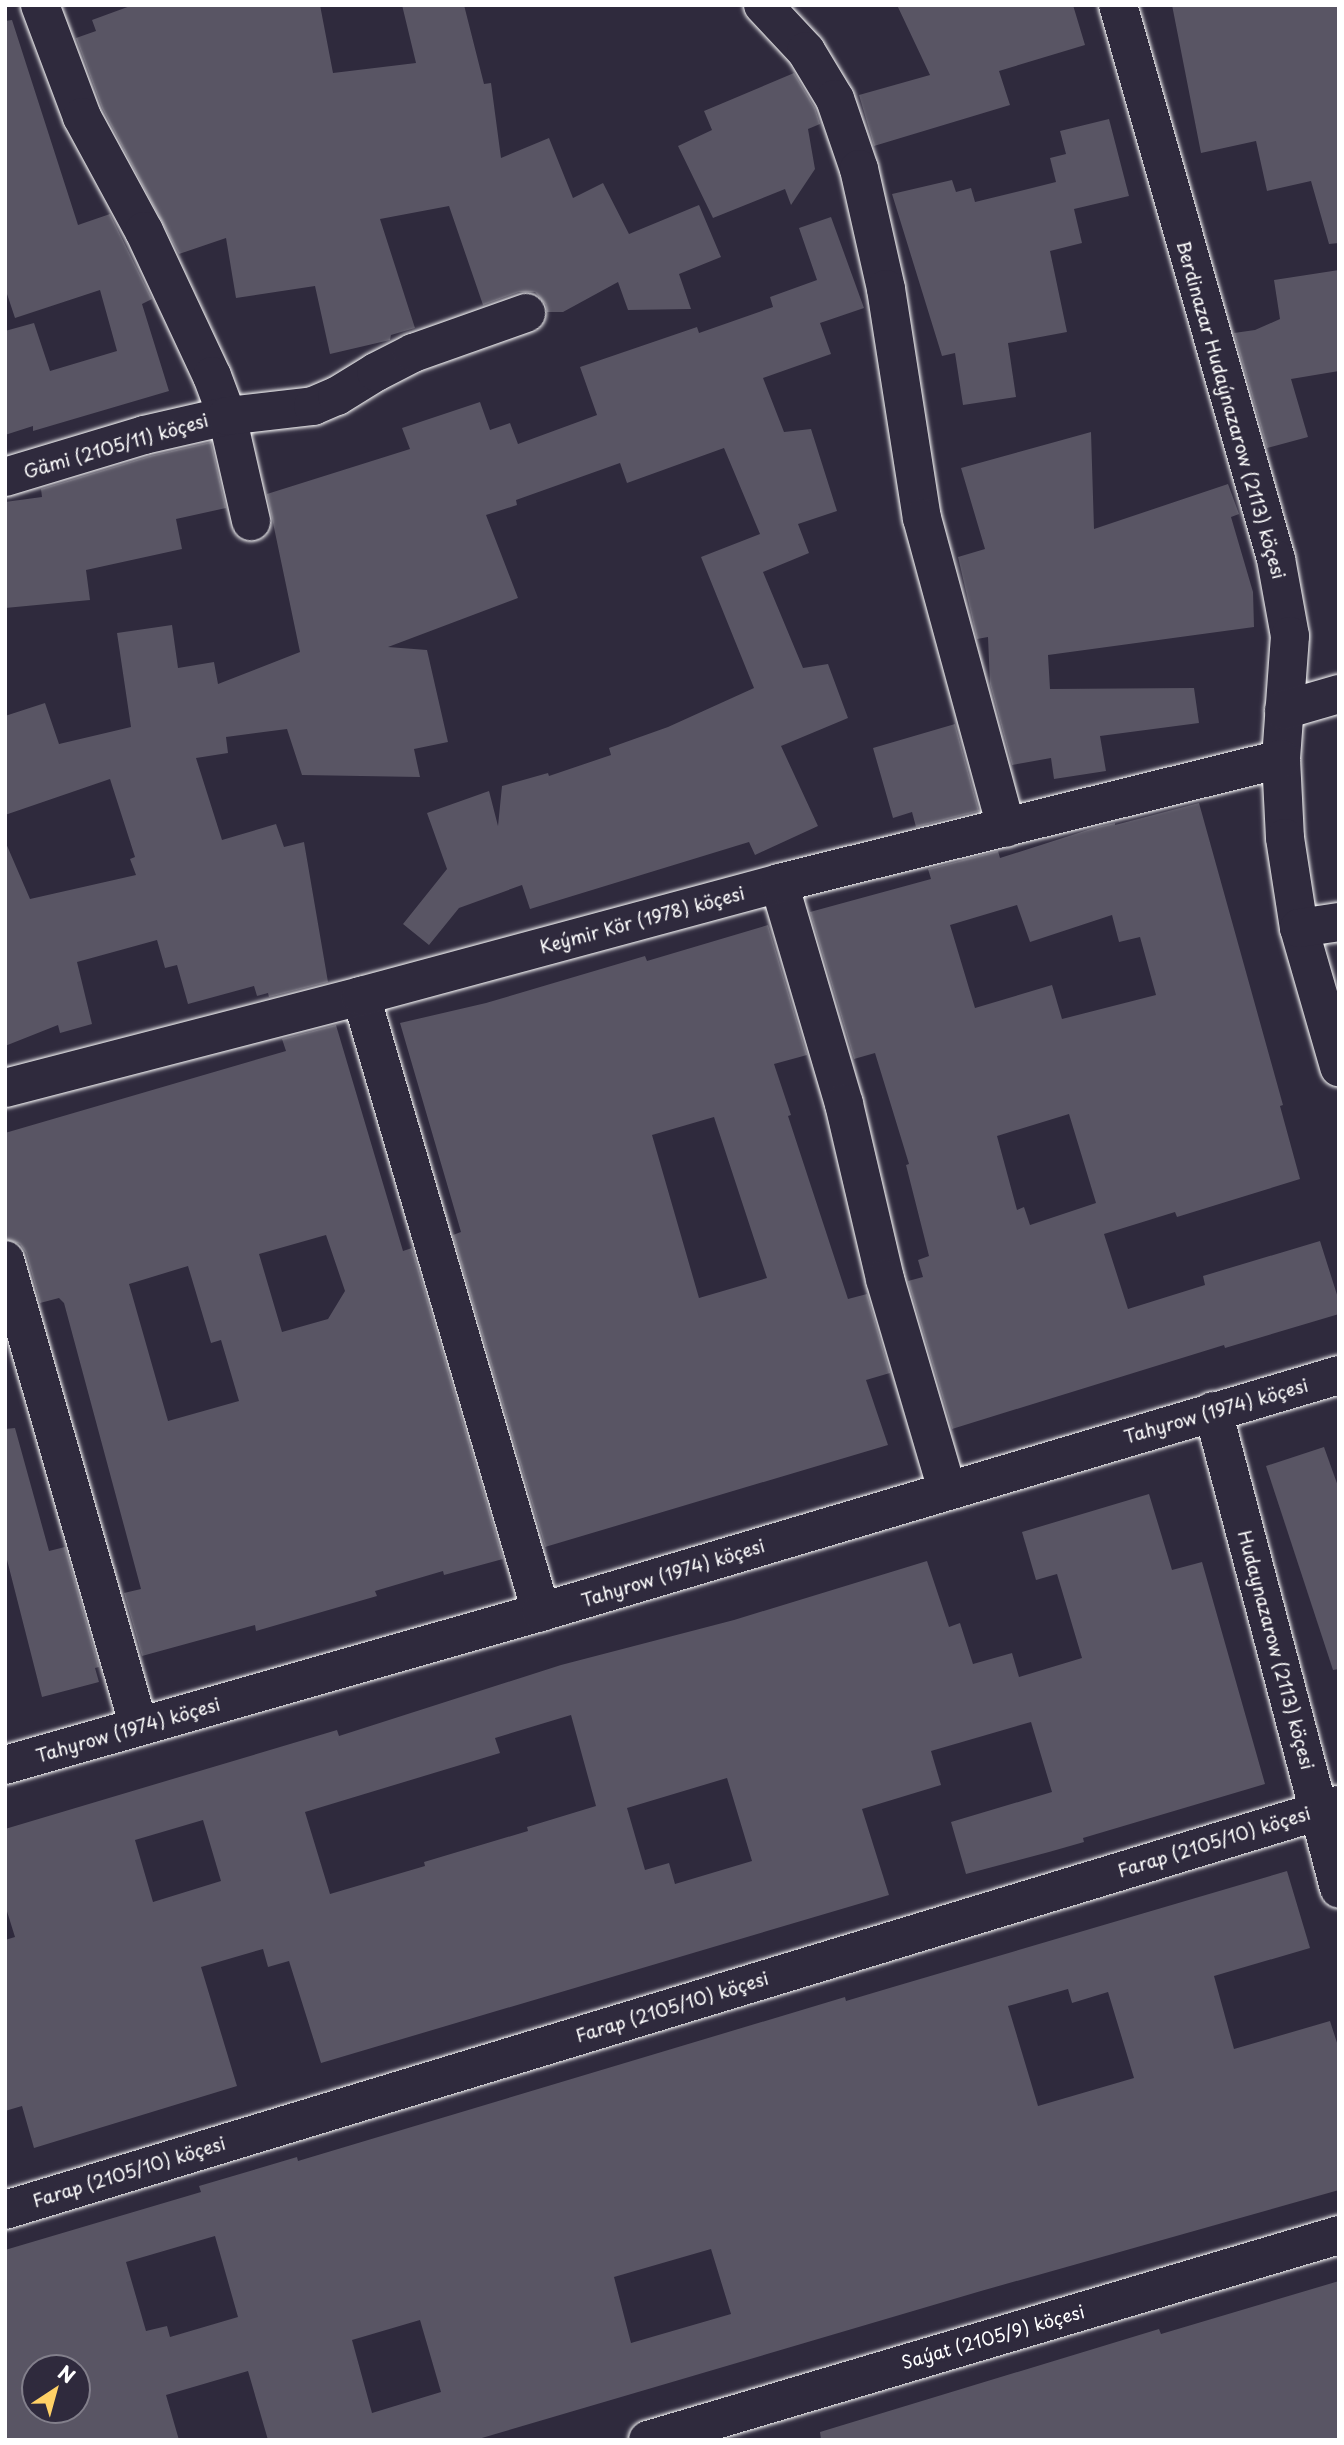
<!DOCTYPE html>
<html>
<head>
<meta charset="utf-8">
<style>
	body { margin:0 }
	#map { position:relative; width:1344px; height:2445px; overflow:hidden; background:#2f2a3d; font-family:"Playpen Sans",sans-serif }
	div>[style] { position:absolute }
	.building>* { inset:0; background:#595564 }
	.roads { filter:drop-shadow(0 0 2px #fff) drop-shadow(0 0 2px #fff) }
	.minor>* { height:38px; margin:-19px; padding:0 19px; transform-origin:19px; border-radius:19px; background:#2f2a3d }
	span { translate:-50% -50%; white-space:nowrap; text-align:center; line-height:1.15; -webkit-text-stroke:6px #2f2a3d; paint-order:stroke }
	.street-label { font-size:18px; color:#fff }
	.frame { position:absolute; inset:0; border:7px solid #fff; pointer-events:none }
	.north { position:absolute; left:21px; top:2354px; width:70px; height:70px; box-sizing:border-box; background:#2f2a3d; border:2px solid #827f8b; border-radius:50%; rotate:36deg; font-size:19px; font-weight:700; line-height:28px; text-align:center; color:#fff }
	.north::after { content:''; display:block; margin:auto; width:24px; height:32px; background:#ffd166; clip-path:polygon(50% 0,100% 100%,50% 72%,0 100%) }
</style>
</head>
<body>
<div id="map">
	<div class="building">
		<i style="clip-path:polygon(133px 5px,320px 5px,333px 73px,416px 63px,402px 5px,464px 5px,484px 84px,491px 83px,501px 158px,549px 138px,573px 198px,603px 183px,629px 234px,699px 205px,721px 257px,679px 274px,691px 309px,628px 310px,618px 282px,563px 312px,547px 312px,546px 305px,535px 292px,519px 292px,483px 305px,449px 206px,380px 219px,415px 328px,391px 335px,390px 340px,330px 354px,315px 286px,236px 298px,226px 238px,179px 254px,102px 108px,76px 38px,96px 31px,92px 20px)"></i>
		<i style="clip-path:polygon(897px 5px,1073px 5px,1085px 45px,999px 71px,1010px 105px,874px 146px,859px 95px,930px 75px)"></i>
		<i style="clip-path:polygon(1172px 5px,1339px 5px,1339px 243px,1329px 244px,1311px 181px,1267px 191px,1256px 141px,1201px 153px)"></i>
		<i style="clip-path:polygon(12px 20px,78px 225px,110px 214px,152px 299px,142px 304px,169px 391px,33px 431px,33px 426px,5px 435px,5px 331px,34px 323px,50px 371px,117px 351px,100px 290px,15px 318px,5px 288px,5px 21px)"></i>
		<i style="clip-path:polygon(794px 73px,815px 108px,820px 124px,808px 129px,815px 169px,791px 205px,785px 189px,713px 218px,678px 146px,712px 130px,704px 111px)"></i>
		<i style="clip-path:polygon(1109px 119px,1129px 196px,1074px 209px,1082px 243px,1050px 251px,1067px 332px,1008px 343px,1016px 397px,963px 405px,955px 353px,942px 356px,892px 194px,952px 180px,956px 192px,971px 188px,975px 202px,1056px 182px,1050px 158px,1066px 154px,1060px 131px)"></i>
		<i style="clip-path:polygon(831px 217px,864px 308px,820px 323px,831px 354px,763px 378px,784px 432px,811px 429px,837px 511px,798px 524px,809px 553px,763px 572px,803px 668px,828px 664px,848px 718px,781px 746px,818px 826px,755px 855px,749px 842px,530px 909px,522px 885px,459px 908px,429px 945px,403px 924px,447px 869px,427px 813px,489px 791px,498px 826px,502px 786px,548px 773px,549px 776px,611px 755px,609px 748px,668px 727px,754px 688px,701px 557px,760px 534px,724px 448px,627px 483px,620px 463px,516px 500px,517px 505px,486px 515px,518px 598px,388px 647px,427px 650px,448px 742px,414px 749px,420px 777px,302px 775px,287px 729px,226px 737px,228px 753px,196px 758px,222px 840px,276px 824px,284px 847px,304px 842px,328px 982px,269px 997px,268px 993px,257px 996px,254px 986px,188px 1004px,177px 965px,165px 968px,157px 940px,77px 962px,92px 1024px,60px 1033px,58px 1025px,5px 1046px,5px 841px,30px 899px,136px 875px,130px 859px,135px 857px,110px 779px,5px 815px,5px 716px,45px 703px,59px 744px,131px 727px,117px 633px,172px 625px,178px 668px,214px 662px,218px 684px,300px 652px,267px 494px,410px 449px,402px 428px,480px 402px,490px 430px,510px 423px,518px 444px,597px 415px,580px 367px,697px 327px,699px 333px,773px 307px,770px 297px,817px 280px,799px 228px)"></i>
		<i style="clip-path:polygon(1339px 270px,1339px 371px,1291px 379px,1308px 437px,1267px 448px,1234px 333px,1255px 330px,1280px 319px,1274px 280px)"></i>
		<i style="clip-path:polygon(1091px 432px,1094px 529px,1228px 484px,1239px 514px,1231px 517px,1253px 592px,1254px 627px,1048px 655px,1050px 689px,1194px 688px,1199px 723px,1100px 736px,1106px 771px,1054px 779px,1051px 758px,1012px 765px,990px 684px,988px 637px,977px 639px,958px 557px,985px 549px,961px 468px)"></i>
		<i style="clip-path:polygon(211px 442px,226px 508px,176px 519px,182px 549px,86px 570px,90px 600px,5px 608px,5px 502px,42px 497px,41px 489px,150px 456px)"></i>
		<i style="clip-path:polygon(955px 724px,979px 811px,916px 827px,912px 812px,893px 818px,873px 748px)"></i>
		<i style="clip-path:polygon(evenodd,1199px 803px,1283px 1105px,1280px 1106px,1300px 1179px,1177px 1217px,1175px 1212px,1104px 1234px,1128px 1309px,1205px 1285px,1203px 1276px,1320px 1241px,1339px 1301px,1339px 1314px,1225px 1348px,1224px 1345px,952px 1429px,908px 1281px,923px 1277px,918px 1260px,929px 1256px,906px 1165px,909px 1164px,875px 1053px,854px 1059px,810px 912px,931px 879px,928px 869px,998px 851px,1000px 858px,1097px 827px,1115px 823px,1115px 825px,1199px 803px,1017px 905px,1030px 942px,1112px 915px,1119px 942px,1140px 937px,1156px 995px,1062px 1019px,1052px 985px,975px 1008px,950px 925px,1017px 905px,1199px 803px,1069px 1114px,1096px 1203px,1030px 1225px,1024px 1207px,1017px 1210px,997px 1136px,1069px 1114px)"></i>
		<i style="clip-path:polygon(evenodd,768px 925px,807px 1055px,774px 1064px,791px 1115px,788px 1116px,848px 1299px,867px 1294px,890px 1373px,866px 1380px,888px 1445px,545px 1547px,453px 1235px,461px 1232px,400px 1023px,486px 1003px,645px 956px,647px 961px,768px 925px,714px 1117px,767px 1278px,699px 1298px,652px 1135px,714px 1117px)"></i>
		<i style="clip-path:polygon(evenodd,336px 1025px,403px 1251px,412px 1248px,503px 1559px,444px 1575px,443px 1571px,375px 1591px,377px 1596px,256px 1631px,255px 1625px,142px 1656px,124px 1593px,141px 1589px,64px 1303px,59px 1298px,40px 1303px,26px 1253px,20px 1244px,5px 1239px,5px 1133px,286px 1051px,282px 1039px,336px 1025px,326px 1235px,345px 1291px,328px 1319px,282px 1332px,259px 1254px,326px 1235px,336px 1025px,188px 1266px,211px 1343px,221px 1340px,239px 1401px,168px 1421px,129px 1284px,188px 1266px)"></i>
		<i style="clip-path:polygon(15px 1428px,49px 1551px,65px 1547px,99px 1667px,95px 1668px,99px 1682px,42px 1697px,5px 1552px,5px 1429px)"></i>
		<i style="clip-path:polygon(1324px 1447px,1339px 1489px,1339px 1669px,1333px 1670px,1266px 1466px)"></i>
		<i style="clip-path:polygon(evenodd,1149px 1494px,1172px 1570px,1202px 1562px,1265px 1784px,1083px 1838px,1084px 1842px,1049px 1852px,966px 1874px,951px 1822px,1052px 1792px,1031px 1722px,931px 1751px,941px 1785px,862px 1809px,889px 1895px,321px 2063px,289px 1961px,268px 1967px,263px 1949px,201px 1967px,237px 2086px,34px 2148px,22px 2106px,5px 2111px,5px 1940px,15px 1937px,5px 1905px,5px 1829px,337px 1730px,339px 1736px,561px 1665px,734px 1620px,927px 1561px,949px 1627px,960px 1623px,973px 1664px,1012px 1653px,1019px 1677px,1082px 1658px,1057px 1574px,1036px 1580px,1022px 1532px,1149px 1494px,571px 1715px,596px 1806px,527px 1827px,528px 1831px,424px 1862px,425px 1866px,330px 1894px,305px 1812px,500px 1753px,495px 1738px,571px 1715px,1149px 1494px,727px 1778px,752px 1861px,675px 1884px,669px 1863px,645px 1870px,627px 1808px,727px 1778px,1149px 1494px,203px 1820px,221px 1881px,153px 1902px,135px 1840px,203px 1820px)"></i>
		<i style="clip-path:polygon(evenodd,1287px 1871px,1310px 1948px,1214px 1976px,1234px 2049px,1330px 2021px,1339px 2049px,1339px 2190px,981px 2291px,475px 2440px,268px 2440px,248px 2371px,166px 2395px,179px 2440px,5px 2440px,5px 2250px,201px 2192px,199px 2186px,297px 2157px,298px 2161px,845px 1997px,846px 2001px,893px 1987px,1287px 1871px,1068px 1989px,1072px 2003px,1108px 1992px,1134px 2078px,1038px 2106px,1008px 2006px,1068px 1989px,1287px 1871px,215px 2236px,238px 2317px,170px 2337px,167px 2326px,146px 2331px,126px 2262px,215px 2236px,1287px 1871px,711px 2249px,731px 2314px,631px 2343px,614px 2277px,711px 2249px,1287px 1871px,420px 2320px,441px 2392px,372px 2413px,352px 2340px,420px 2320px,1287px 1871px,35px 2368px,77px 2368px,77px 2410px,35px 2410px,35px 2368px)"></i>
		<i style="clip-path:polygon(1339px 2281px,1339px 2440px,821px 2440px,820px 2432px,1159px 2329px,1161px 2334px)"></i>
	</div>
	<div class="roads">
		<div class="minor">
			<i style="left:40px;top:5px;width:120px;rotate:69.4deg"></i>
			<i style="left:82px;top:117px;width:130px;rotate:61.5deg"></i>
			<i style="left:144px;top:231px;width:160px;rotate:64.9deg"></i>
			<i style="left:212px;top:376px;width:43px;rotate:69.4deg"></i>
			<i style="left:227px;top:416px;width:108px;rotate:77.1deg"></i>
			<i style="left:763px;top:5px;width:63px;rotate:46.9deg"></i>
			<i style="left:806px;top:51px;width:56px;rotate:58.9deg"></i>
			<i style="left:835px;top:99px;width:74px;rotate:71.1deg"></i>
			<i style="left:859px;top:169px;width:123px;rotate:77.3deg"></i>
			<i style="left:886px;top:289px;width:232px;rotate:81.1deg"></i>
			<i style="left:922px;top:518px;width:321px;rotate:74.8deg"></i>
			<i style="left:1118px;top:5px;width:576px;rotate:74.08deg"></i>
			<i style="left:1276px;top:559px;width:78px;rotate:79.7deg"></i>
			<i style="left:1290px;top:636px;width:123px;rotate:94.2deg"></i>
			<i style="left:1281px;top:759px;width:79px;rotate:87.1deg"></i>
			<i style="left:1285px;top:838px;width:91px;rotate:81.2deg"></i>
			<i style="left:1299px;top:928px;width:145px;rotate:73.9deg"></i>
			<i style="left:5px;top:477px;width:145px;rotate:-16.8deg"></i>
			<i style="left:144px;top:435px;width:85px;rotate:-12.9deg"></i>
			<i style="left:227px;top:416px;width:87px;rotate:-6.6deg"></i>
			<i style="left:313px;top:406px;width:26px;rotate:-23deg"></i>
			<i style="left:337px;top:396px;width:46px;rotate:-31.6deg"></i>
			<i style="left:376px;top:372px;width:42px;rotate:-27.2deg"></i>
			<i style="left:413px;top:353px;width:120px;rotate:-19.5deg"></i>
			<i style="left:1284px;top:710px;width:57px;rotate:-16.2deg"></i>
			<i style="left:779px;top:883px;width:230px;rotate:73.6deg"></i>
			<i style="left:844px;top:1104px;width:180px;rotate:76.8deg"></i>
			<i style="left:885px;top:1279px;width:220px;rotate:73.6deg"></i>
			<i style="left:1299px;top:928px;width:40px;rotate:-8.5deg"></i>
			<i style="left:361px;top:996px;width:642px;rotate:73.71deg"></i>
			<i style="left:5px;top:1088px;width:368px;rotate:-14.5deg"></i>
			<i style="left:361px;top:996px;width:433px;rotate:-15.1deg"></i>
			<i style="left:779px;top:883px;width:517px;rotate:-13.87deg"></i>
			<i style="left:5px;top:1260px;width:485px;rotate:74deg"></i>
			<i style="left:1213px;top:1411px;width:494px;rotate:75.2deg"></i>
			<i style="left:5px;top:1765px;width:557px;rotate:-15.93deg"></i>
			<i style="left:541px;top:1612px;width:832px;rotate:-16.54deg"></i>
			<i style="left:5px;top:2210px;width:1394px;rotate:-16.89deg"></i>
			<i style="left:648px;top:2440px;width:721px;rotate:-16.52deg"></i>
		</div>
	</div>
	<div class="street-label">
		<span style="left:1231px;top:410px;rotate:74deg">Berdinazar Hudaýnazarow (2113) köçesi</span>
		<span style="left:116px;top:446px;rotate:-16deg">Gämi (2105/11) köçesi</span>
		<span style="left:642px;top:920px;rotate:-15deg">Keýmir Kör (1978) köçesi</span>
		<span style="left:1216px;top:1411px;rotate:-16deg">Tahyrow (1974) köçesi</span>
		<span style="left:673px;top:1573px;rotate:-17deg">Tahyrow (1974) köçesi</span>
		<span style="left:1276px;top:1650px;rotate:75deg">Hudaynazarow (2113) köçesi</span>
		<span style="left:128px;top:1730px;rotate:-16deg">Tahyrow (1974) köçesi</span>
		<span style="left:1214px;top:1842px;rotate:-17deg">Farap (2105/10) köçesi</span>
		<span style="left:672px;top:2007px;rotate:-17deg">Farap (2105/10) köçesi</span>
		<span style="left:129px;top:2172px;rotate:-17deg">Farap (2105/10) köçesi</span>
		<span style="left:993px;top:2337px;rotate:-16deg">Saýat (2105/9) köçesi</span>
	</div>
	<div class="frame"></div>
	<div class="north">N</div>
</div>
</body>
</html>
